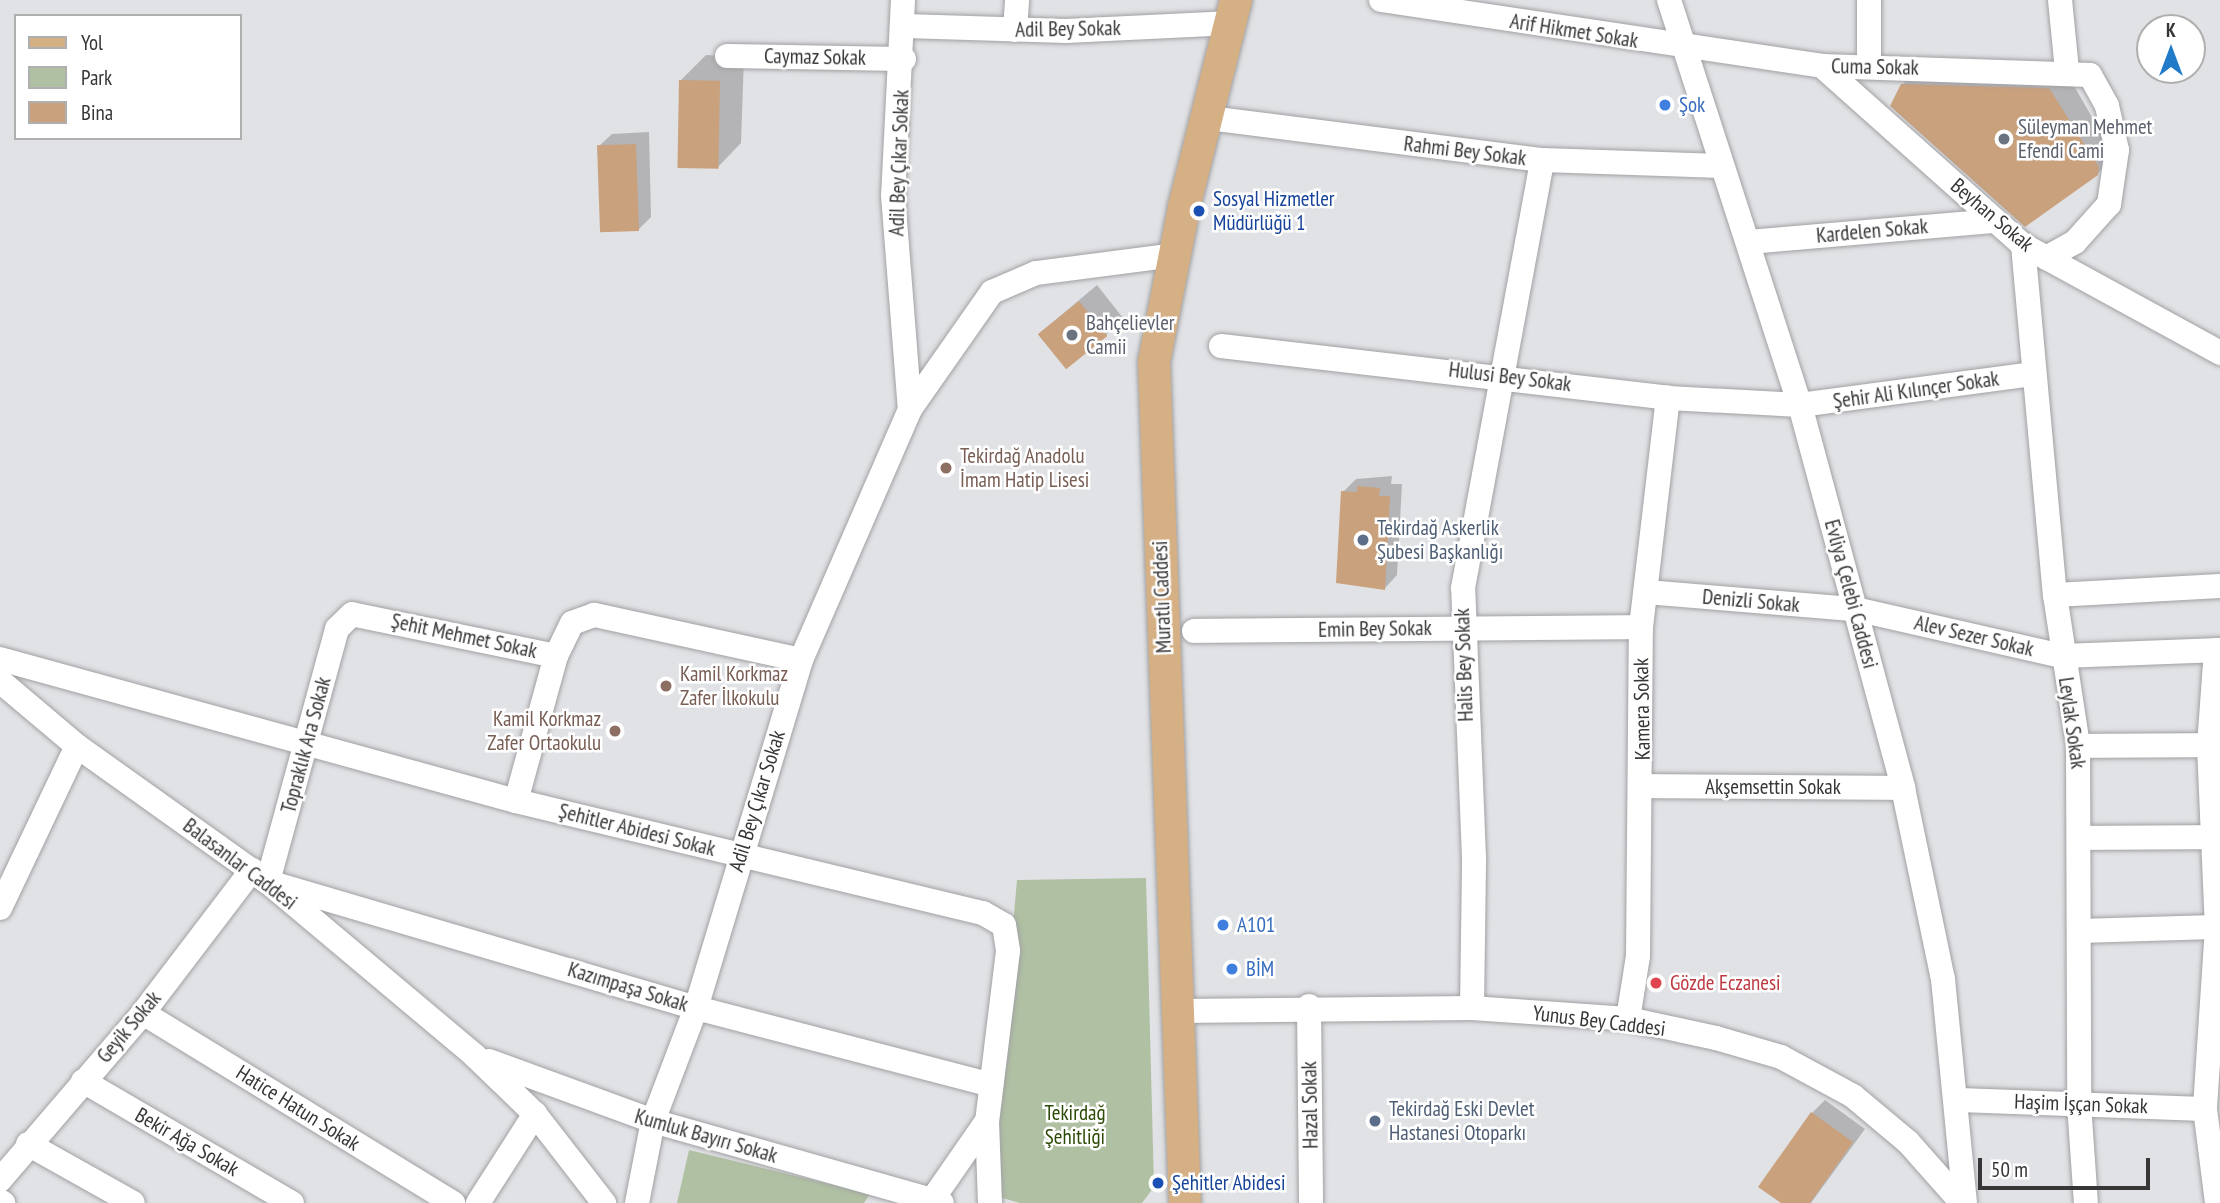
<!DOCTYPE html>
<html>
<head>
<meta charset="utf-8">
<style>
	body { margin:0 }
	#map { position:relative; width:2220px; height:1203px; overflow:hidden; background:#e1e2e5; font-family:"PT Sans Narrow",sans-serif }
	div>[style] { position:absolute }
	.green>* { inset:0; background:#b0c0a3 }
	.shadow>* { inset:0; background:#0003 }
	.building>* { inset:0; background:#c9a17d; transform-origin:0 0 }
	.roads { filter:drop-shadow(0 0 2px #a1a1a4) drop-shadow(0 0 2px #a1a1a4) }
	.minor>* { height:24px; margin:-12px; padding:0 12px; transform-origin:12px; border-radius:12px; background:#fff }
	.major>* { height:32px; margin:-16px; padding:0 16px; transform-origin:16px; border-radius:16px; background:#d5b085 }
	.dots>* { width:19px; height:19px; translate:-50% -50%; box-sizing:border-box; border:4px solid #fff; border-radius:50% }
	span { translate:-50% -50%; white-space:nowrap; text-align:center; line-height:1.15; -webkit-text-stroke:5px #fff; paint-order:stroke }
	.street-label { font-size:21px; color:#363637 }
	.shop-label { font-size:21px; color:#366cbe }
	.left { translate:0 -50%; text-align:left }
	.worship-label { font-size:21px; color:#5b616d }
	.transit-label { font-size:21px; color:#164399 }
	.education-label { font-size:21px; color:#785e54 }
	.right { translate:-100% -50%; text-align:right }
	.service-label { font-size:21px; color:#4e5e75 }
	.health-label { font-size:21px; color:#be3a42 }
	.park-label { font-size:21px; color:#2c4a05 }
	.legend { position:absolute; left:14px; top:14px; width:228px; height:126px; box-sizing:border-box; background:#fff; border:2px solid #afafaf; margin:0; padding:9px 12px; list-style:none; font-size:21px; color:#363637 }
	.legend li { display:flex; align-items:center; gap:14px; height:35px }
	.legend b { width:35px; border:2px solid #afafaf }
	.north { position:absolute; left:2136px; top:14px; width:70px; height:70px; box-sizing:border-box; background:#fff; border:2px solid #afafaf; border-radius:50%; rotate:0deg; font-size:19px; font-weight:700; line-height:28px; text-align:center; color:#363637 }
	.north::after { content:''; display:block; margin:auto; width:24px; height:32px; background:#217bc8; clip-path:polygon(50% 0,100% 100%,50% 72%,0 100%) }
	.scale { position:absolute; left:1978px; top:1158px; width:172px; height:32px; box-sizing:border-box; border:4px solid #363637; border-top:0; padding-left:9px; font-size:21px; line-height:24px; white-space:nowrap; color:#363637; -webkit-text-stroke:5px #fff; paint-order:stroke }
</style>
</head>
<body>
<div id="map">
	<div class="green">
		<i style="clip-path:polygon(1146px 878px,1154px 1187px,1142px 1203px,1020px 1203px,999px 1197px,993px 1152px,1017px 880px)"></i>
		<i style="clip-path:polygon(689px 1150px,870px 1194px,864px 1203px,677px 1203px)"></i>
	</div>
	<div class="shadow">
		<i style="clip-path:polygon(706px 55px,744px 57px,741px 143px,717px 168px,681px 80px)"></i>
		<i style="clip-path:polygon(1919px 67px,2066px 72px,2115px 157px,2097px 174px,1902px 85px)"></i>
		<i style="clip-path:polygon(649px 132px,651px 217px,638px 230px,599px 146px,612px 134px)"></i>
		<i style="clip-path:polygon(1097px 285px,1123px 318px,1106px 335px,1040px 333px)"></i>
		<i style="clip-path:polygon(1392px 476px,1391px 484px,1402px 484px,1397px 575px,1385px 588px,1343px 492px,1356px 479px)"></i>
		<i style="clip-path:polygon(1825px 1100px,1865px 1129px,1811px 1203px,1784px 1203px,1812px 1113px)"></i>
	</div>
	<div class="building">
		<i style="left:679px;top:80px;width:41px;height:88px;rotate:1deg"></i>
		<i style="clip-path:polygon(1901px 84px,2049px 88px,2099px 167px,2098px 175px,2025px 227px,1890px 106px)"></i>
		<i style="left:636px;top:144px;width:87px;height:39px;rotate:88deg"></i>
		<i style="left:1079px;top:301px;width:45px;height:53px;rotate:51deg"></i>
		<i style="clip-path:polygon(1357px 486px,1380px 488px,1379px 496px,1390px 496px,1385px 590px,1336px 583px,1341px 491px,1357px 492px)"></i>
		<i style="clip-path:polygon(1811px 1112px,1853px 1142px,1810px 1203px,1781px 1203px,1758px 1187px)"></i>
	</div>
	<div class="roads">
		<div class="minor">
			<i style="left:903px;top:0;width:195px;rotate:92.9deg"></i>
			<i style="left:893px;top:195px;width:215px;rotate:85.5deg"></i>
			<i style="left:1381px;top:0;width:446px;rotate:8.5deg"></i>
			<i style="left:1822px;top:66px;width:268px;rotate:1.9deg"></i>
			<i style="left:2090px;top:75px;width:35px;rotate:61deg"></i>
			<i style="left:2107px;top:106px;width:45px;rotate:77.2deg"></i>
			<i style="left:2117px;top:150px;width:55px;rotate:98.4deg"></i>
			<i style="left:2109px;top:204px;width:51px;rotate:131.8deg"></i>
			<i style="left:2075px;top:242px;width:33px;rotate:151deg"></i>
			<i style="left:1669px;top:0;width:426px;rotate:72.1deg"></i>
			<i style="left:1800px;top:405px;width:397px;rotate:74.9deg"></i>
			<i style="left:1903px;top:788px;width:195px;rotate:78.2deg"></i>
			<i style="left:1943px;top:979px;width:225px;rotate:84.4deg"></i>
			<i style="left:1869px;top:0;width:67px;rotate:90deg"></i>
			<i style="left:2060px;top:0;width:70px;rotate:84.3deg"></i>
			<i style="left:905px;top:26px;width:161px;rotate:1.8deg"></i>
			<i style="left:1066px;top:31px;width:166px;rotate:-2.8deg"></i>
			<i style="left:1015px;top:30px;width:30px;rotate:-86deg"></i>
			<i style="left:727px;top:56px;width:177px;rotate:1deg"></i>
			<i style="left:1822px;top:66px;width:269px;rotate:41.7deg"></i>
			<i style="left:2023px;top:245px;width:225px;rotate:28.7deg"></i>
			<i style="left:1209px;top:118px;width:336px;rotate:7.2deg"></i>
			<i style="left:1542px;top:160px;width:180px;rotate:1.9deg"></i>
			<i style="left:1749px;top:242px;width:247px;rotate:-4.9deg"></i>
			<i style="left:2023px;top:245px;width:351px;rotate:84.8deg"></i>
			<i style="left:2055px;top:595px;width:153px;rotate:81.3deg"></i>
			<i style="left:2078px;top:746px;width:358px;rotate:89.8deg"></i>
			<i style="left:2079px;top:1104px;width:99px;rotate:86deg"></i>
			<i style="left:1221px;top:346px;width:450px;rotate:6.6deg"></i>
			<i style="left:1668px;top:398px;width:132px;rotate:3deg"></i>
			<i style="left:1800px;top:405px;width:234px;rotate:-7.6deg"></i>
			<i style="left:1646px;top:592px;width:210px;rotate:4.7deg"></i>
			<i style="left:1855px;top:609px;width:212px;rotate:12.8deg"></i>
			<i style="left:2062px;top:656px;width:158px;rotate:-2.2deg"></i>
			<i style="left:2055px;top:595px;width:165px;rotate:-3.1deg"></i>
			<i style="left:1194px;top:631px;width:447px;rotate:-0.5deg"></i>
			<i style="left:2216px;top:650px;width:96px;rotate:94.2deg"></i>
			<i style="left:2209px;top:746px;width:181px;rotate:87.5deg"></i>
			<i style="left:2217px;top:927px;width:182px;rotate:93.8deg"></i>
			<i style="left:2205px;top:1109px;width:95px;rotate:82.7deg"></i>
			<i style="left:0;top:659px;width:535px;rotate:15.39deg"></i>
			<i style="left:516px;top:801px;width:480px;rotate:13.5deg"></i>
			<i style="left:983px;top:913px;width:24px;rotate:30deg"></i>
			<i style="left:1004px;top:925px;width:26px;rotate:81deg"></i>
			<i style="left:1008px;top:951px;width:171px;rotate:97deg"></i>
			<i style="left:987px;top:1121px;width:82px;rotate:87.9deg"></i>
			<i style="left:801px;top:660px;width:212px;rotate:-167.7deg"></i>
			<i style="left:594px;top:615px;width:23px;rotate:160deg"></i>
			<i style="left:572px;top:623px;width:37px;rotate:116deg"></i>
			<i style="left:556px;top:656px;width:208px;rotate:-168.4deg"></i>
			<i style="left:352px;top:614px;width:21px;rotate:135deg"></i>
			<i style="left:337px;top:629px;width:262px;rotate:105.3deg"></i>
			<i style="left:268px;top:882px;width:446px;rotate:16.4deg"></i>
			<i style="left:696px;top:1008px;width:305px;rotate:14.6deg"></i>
			<i style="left:0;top:681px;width:101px;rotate:40.2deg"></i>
			<i style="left:77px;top:746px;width:234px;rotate:35.5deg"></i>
			<i style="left:268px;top:882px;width:269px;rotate:40deg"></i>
			<i style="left:474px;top:1055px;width:85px;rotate:44deg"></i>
			<i style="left:535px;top:1114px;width:113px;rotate:52.2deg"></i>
			<i style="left:2078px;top:746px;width:142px;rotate:-0.4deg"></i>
			<i style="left:1643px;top:786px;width:260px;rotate:0.4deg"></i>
			<i style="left:516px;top:801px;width:150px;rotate:-74.6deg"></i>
			<i style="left:2082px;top:838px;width:138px;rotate:-0.4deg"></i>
			<i style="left:0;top:908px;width:179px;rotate:-64.6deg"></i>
			<i style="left:2082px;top:931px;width:138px;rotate:-1.7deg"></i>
			<i style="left:1309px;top:1006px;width:197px;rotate:89.4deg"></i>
			<i style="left:1472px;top:1008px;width:150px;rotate:-89.2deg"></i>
			<i style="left:1474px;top:858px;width:270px;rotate:-92.3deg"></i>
			<i style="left:1463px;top:588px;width:435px;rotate:-79.5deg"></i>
			<i style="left:1179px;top:1011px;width:293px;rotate:-0.6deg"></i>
			<i style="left:1472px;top:1008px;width:156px;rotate:4deg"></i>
			<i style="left:1628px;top:1019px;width:90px;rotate:12.2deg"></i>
			<i style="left:1716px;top:1038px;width:68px;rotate:16.3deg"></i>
			<i style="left:1781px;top:1057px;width:82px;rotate:28.4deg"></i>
			<i style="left:1853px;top:1096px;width:72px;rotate:39.9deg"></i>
			<i style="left:1908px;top:1142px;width:81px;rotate:48.5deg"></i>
			<i style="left:143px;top:1013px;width:364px;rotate:31.5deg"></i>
			<i style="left:1628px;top:1019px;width:64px;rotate:-81deg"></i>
			<i style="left:1638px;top:956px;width:329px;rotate:-89.5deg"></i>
			<i style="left:1641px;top:627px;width:231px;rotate:-83.3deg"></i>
			<i style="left:489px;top:1061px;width:175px;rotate:20.1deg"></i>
			<i style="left:653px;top:1121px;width:300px;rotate:15.8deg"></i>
			<i style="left:83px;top:1081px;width:242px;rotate:30.3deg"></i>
			<i style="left:1958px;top:1100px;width:247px;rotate:2.1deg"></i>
			<i style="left:28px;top:1144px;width:120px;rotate:29.3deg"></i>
			<i style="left:0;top:1180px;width:220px;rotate:-49.4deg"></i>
			<i style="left:143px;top:1013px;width:180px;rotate:-52.7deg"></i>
			<i style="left:932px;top:1200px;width:96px;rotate:-55.2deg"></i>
			<i style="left:0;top:1201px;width:4px;rotate:34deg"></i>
			<i style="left:478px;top:1203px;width:106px;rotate:-57.4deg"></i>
			<i style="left:637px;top:1203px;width:84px;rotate:-79deg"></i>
			<i style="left:653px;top:1121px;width:121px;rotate:-69.2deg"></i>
			<i style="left:696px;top:1008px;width:363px;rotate:-73.2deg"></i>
			<i style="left:801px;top:660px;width:274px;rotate:-66.5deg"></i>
			<i style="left:910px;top:409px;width:143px;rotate:-55deg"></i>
			<i style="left:992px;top:292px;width:48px;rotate:-23.4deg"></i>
			<i style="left:1036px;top:273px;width:139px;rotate:-7.4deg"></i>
		</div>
		<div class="major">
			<i style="left:1185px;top:1203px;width:842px;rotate:-92.11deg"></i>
			<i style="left:1154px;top:362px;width:158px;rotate:-79deg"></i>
			<i style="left:1184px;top:207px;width:213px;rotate:-75.9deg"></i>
		</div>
	</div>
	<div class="dots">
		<i style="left:1665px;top:105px;background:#3f7fe0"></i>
		<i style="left:2004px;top:139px;background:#6b7280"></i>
		<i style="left:1199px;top:211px;background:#1a4fb4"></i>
		<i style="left:1072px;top:335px;background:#6b7280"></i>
		<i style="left:946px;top:468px;background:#8d6e63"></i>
		<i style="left:1363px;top:540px;background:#5c6f8a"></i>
		<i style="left:666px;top:686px;background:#8d6e63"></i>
		<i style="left:615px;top:731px;background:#8d6e63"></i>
		<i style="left:1223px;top:925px;background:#3f7fe0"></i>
		<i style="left:1232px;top:969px;background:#3f7fe0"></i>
		<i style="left:1656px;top:983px;background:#e0444e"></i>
		<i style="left:1375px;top:1121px;background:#5c6f8a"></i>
		<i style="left:1158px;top:1183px;background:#1a4fb4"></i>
	</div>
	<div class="street-label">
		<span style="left:1068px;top:29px;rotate:-1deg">Adil Bey Sokak</span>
		<span style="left:1574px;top:31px;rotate:9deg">Arif Hikmet Sokak</span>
		<span style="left:815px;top:57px;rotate:1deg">Caymaz Sokak</span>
		<span style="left:1875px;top:67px;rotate:1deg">Cuma Sokak</span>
		<span style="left:1465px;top:151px;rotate:7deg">Rahmi Bey Sokak</span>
		<span style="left:899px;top:163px;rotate:-88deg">Adil Bey Çıkar Sokak</span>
		<span style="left:1992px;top:215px;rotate:40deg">Beyhan Sokak</span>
		<span style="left:1872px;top:231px;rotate:-5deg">Kardelen Sokak</span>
		<span style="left:1510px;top:377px;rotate:7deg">Hulusi Bey Sokak</span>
		<span style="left:1916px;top:390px;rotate:-8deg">Şehir Ali Kılınçer Sokak</span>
		<span style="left:1851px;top:594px;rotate:75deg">Evliya Çelebi Caddesi</span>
		<span style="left:1162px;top:597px;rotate:-92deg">Muratlı Caddesi</span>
		<span style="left:1751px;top:601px;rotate:5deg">Denizli Sokak</span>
		<span style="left:1375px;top:629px;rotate:-1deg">Emin Bey Sokak</span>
		<span style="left:464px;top:636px;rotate:12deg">Şehit Mehmet Sokak</span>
		<span style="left:1974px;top:636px;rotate:13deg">Alev Sezer Sokak</span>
		<span style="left:1464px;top:665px;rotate:-92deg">Halis Bey Sokak</span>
		<span style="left:1642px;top:709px;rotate:-91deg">Kamera Sokak</span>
		<span style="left:2072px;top:723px;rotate:82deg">Leylak Sokak</span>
		<span style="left:306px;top:745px;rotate:-75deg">Topraklık Ara Sokak</span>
		<span style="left:1773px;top:787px">Akşemsettin Sokak</span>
		<span style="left:757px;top:801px;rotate:-73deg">Adil Bey Çıkar Sokak</span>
		<span style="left:637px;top:830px;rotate:14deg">Şehitler Abidesi Sokak</span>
		<span style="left:240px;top:864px;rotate:37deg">Balasanlar Caddesi</span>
		<span style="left:628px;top:987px;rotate:17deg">Kazımpaşa Sokak</span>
		<span style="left:1599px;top:1021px;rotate:7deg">Yunus Bey Caddesi</span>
		<span style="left:129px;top:1027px;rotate:-50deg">Geyik Sokak</span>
		<span style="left:2081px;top:1104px;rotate:2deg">Haşim İşçan Sokak</span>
		<span style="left:1310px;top:1105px;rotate:-91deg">Hazal Sokak</span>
		<span style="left:298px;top:1108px;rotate:32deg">Hatice Hatun Sokak</span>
		<span style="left:706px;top:1136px;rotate:16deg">Kumluk Bayırı Sokak</span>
		<span style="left:187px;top:1142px;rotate:30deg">Bekir Ağa Sokak</span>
	</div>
	<div class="shop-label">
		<span class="left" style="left:1679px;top:105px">Şok</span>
		<span class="left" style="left:1237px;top:925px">A101</span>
		<span class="left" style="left:1246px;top:969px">BİM</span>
	</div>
	<div class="worship-label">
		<span class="left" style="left:2018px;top:139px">Süleyman Mehmet<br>Efendi Cami</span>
		<span class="left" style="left:1086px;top:335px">Bahçelievler<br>Camii</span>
	</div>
	<div class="transit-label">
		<span class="left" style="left:1213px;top:211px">Sosyal Hizmetler<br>Müdürlüğü 1</span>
		<span class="left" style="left:1172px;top:1183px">Şehitler Abidesi</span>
	</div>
	<div class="education-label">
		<span class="left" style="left:960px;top:468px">Tekirdağ Anadolu<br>İmam Hatip Lisesi</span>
		<span class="left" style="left:680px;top:686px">Kamil Korkmaz<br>Zafer İlkokulu</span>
		<span class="right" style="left:601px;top:731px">Kamil Korkmaz<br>Zafer Ortaokulu</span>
	</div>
	<div class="service-label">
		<span class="left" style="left:1377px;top:540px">Tekirdağ Askerlik<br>Şubesi Başkanlığı</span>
		<span class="left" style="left:1389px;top:1121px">Tekirdağ Eski Devlet<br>Hastanesi Otoparkı</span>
	</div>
	<div class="health-label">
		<span class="left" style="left:1670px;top:983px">Gözde Eczanesi</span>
	</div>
	<div class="park-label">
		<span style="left:1075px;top:1125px">Tekirdağ<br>Şehitliği</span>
	</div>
	<ul class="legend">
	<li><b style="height:9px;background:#d5b085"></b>Yol</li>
	<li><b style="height:19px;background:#b0c0a3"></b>Park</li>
	<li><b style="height:19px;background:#c9a17d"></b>Bina</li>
	</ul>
	<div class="north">K</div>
	<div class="scale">50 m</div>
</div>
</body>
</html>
